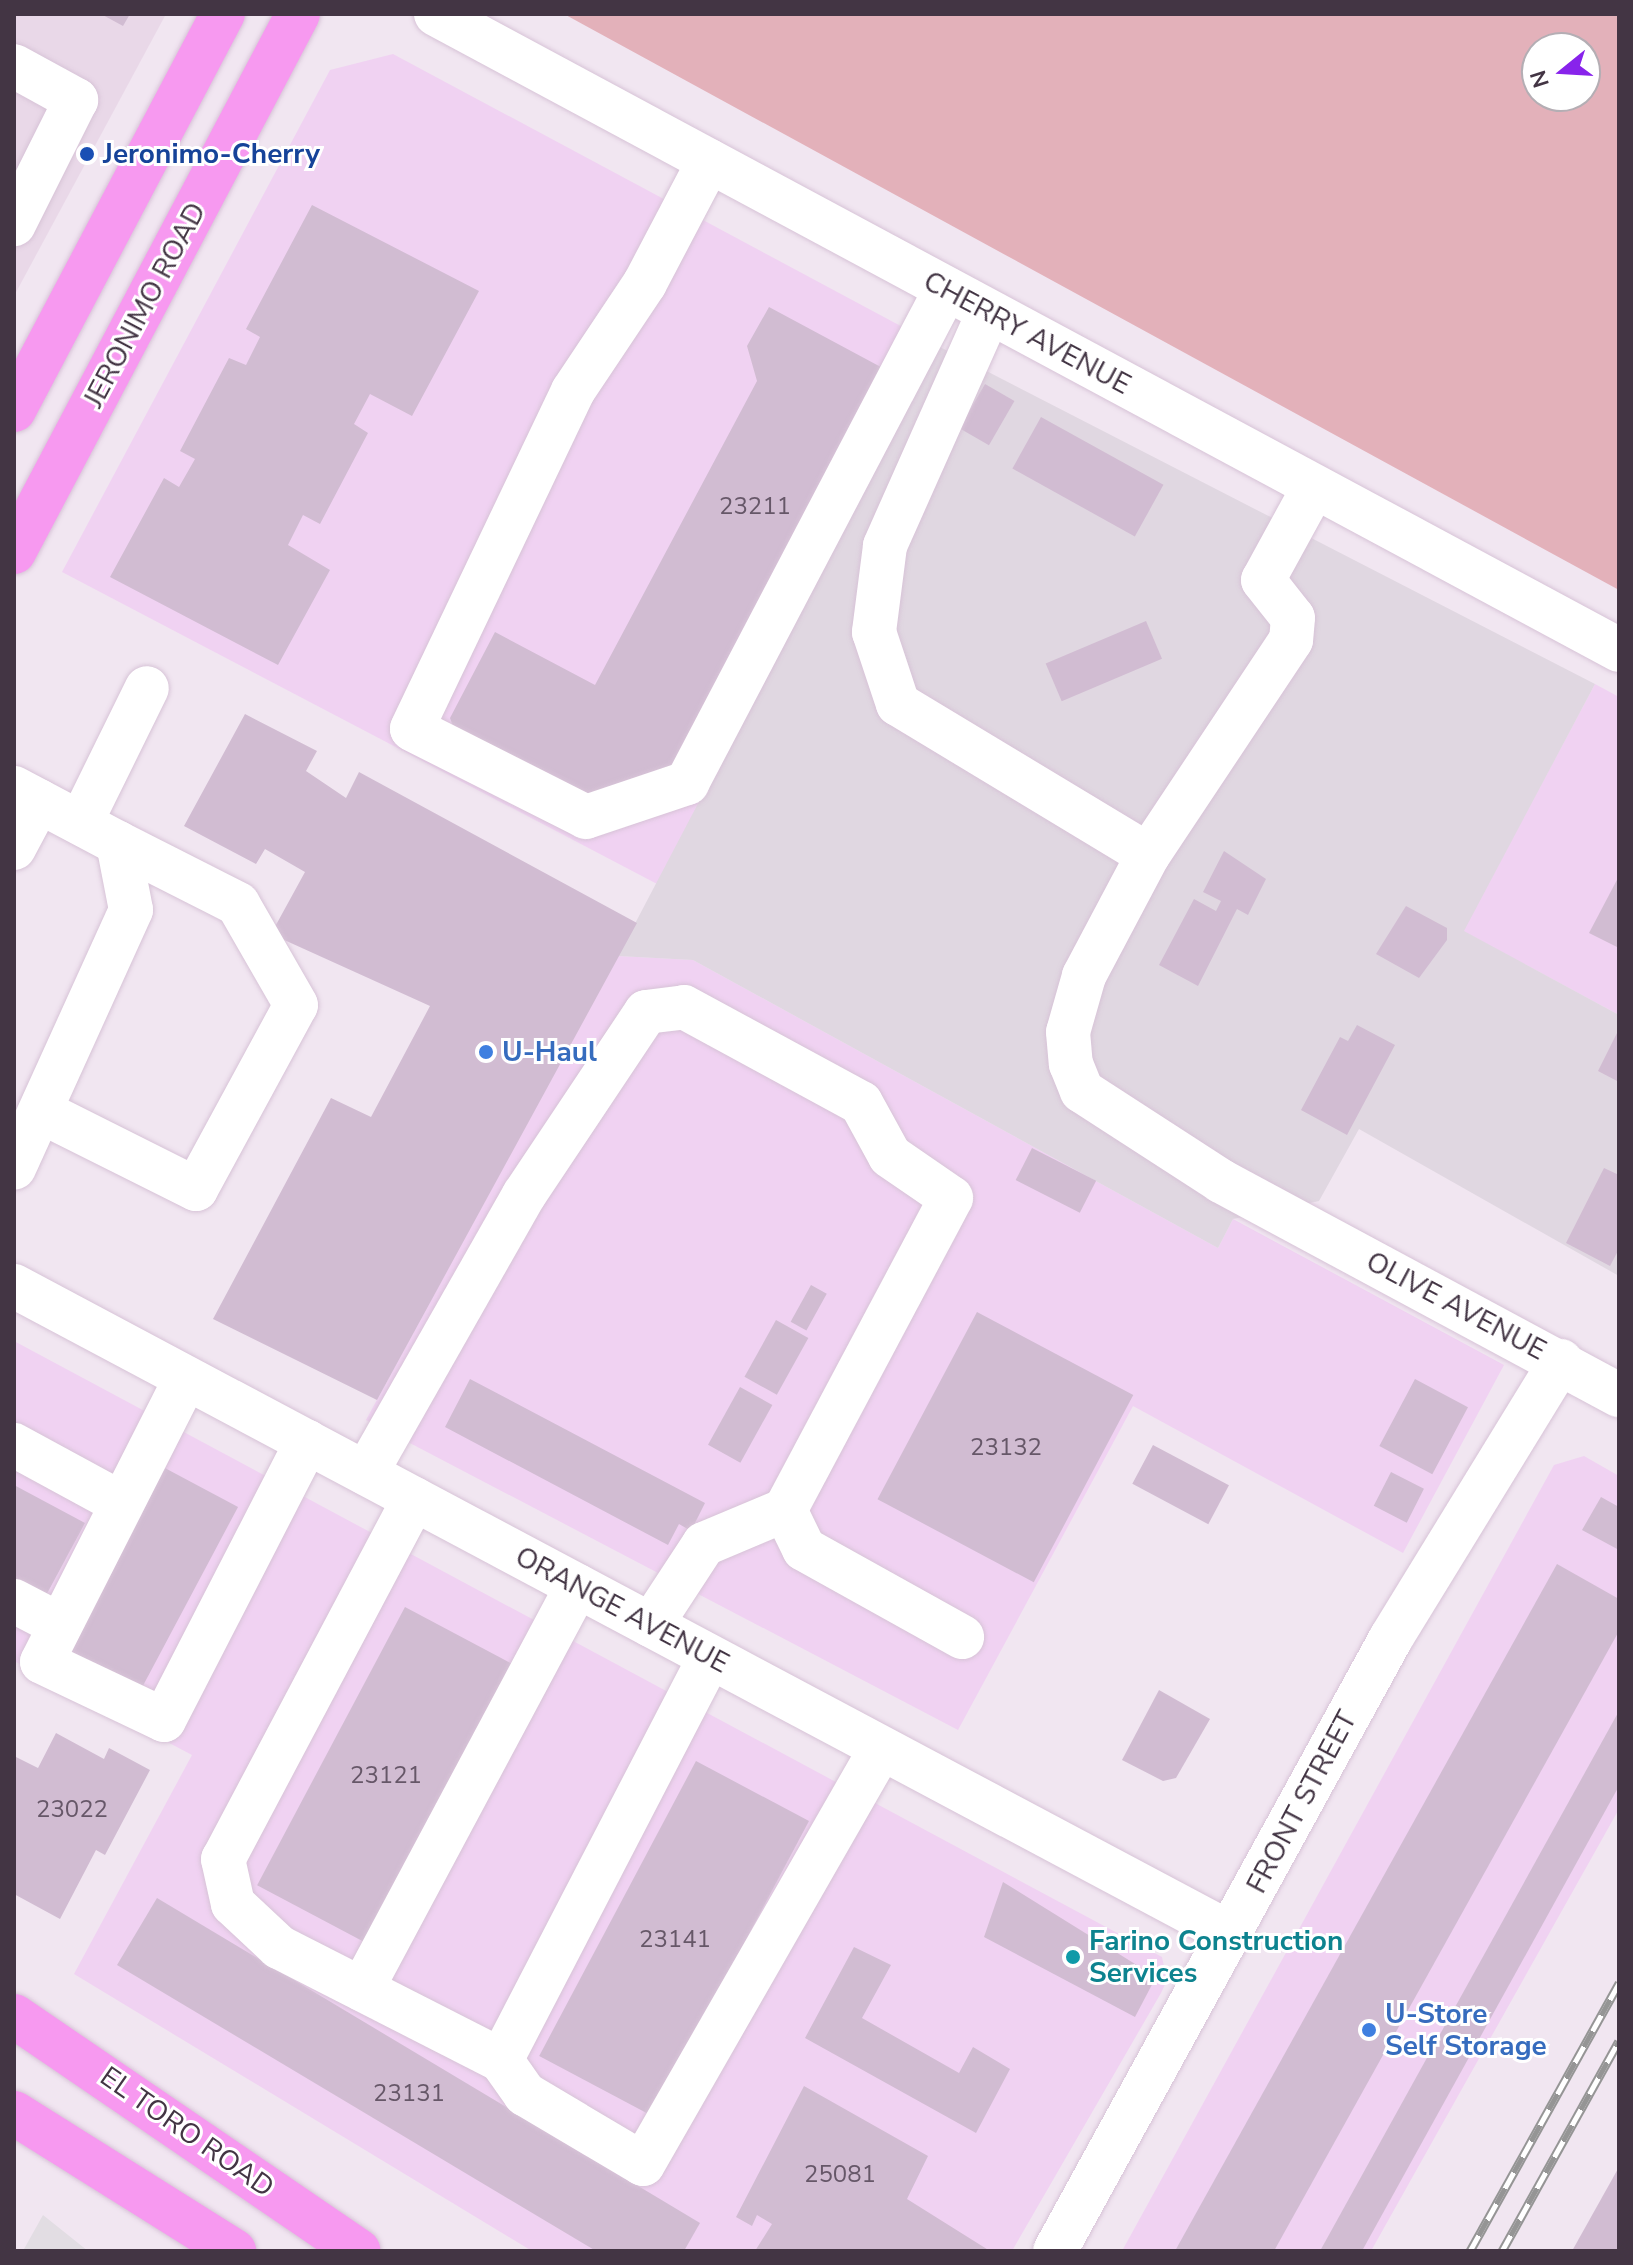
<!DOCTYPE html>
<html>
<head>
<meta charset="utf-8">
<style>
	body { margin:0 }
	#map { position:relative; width:1633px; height:2265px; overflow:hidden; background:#f1e6f1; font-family:"Nunito Sans",sans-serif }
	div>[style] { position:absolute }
	.residential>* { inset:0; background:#e9d8e8 }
	.commercial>* { inset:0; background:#f0d2f2 }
	.industrial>* { inset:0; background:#e0d7e1 }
	.green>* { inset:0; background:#e3b1ba }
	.parking>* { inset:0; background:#e2dde3 }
	.building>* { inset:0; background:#d1bcd2; transform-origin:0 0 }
	.roads { filter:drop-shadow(0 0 2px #d7c3d7) drop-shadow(0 0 2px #d7c3d7) }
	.minor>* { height:44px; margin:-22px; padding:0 22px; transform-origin:22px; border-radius:22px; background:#fff }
	.major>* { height:44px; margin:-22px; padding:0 22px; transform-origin:22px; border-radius:22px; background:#f799f0 }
	.rail>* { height:9px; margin-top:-4.5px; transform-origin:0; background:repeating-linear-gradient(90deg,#fff 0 18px,#959595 0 36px); box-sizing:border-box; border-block:2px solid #959595 }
	.dots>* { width:22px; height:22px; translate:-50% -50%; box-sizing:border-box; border:4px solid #fff; border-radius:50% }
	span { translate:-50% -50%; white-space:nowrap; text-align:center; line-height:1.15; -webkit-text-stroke:6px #fff; paint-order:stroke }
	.number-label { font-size:24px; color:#665768 }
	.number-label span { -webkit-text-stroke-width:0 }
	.transit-label { font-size:28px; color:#164399; font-weight:700 }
	.left { translate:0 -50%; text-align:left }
	.street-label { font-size:28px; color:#433544 }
	.shop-label { font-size:28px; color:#366cbe; font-weight:700 }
	.culture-label { font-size:28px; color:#0d838f; font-weight:700 }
	.frame { position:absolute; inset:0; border:16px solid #433544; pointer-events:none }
	.north { position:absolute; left:1521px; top:32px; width:80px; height:80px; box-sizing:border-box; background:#fff; border:2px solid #b4aeb4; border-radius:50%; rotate:252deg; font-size:22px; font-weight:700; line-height:32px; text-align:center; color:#433544 }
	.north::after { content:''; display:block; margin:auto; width:28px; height:36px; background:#8823eb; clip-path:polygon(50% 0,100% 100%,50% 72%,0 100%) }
</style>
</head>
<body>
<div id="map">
	<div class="residential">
		<i style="clip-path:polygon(14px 14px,166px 14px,14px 296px)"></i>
	</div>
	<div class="commercial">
		<i style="clip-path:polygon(393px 54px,938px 346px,659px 885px,62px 572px,330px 70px)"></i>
		<i style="clip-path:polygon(1595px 684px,1619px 697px,1619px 1015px,1463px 931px)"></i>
		<i style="clip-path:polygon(618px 956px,693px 960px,1218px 1248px,1233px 1219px,1504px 1365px,1403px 1553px,1133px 1406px,958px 1730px,366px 1420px)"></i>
		<i style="clip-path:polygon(14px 1341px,1162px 1957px,1167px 1980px,1161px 1993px,1012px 2251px,532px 2251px,74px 1974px,192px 1755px,14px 1661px)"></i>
		<i style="clip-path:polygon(1584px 1456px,1619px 1476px,1619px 1809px,1371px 2251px,1122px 2251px,1554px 1465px)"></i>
	</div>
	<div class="industrial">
		<i style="clip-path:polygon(938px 346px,1595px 684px,1464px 931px,1619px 1015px,1619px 1276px,1359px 1129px,1319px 1201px,1233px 1219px,1218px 1248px,693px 960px,618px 956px)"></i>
	</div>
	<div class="green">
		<i style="clip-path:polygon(evenodd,564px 14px,1619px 14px,1619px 590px,564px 14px,1537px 48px,1585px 48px,1585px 96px,1537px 96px,1537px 48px)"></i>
	</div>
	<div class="parking">
		<i style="clip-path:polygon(43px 2215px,88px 2251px,24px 2249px)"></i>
	</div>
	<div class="building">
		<i style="clip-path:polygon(101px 14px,130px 14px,123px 26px)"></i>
		<i style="clip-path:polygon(312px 205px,479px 291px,412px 416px,370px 394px,354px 424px,368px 433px,320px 524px,303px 515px,288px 545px,330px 570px,278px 665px,110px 577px,164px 478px,179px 487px,195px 459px,180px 451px,229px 358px,246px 365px,260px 337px,246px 329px)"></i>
		<i style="clip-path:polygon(769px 307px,892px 373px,674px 776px,580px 806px,459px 742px,450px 718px,495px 632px,595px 685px,757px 381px,747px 346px)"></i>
		<i style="left:985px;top:384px;width:34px;height:51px;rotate:30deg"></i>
		<i style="left:1041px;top:417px;width:140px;height:59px;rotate:29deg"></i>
		<i style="left:1146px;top:621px;width:41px;height:109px;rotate:67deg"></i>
		<i style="clip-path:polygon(245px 714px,317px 751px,306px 771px,346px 798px,359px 772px,637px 923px,377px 1400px,213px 1319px,331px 1098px,371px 1117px,430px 1006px,271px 934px,305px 872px,265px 849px,256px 864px,184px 826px)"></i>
		<i style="clip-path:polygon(1224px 851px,1266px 879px,1248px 915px,1237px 909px,1198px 986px,1159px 965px,1194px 899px,1216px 911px,1221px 901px,1203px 892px)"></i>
		<i style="clip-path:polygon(1619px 876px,1619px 948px,1589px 933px)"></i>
		<i style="clip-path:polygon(1406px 906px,1447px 928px,1447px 940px,1419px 978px,1376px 954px)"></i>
		<i style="clip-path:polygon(1357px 1025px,1395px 1045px,1347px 1135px,1301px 1110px,1340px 1037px,1348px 1041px)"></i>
		<i style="clip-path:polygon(1619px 1029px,1619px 1082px,1598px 1071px)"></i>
		<i style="left:1032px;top:1148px;width:72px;height:36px;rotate:27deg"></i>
		<i style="clip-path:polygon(1604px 1168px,1619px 1175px,1619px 1249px,1610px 1266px,1566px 1243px)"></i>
		<i style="left:811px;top:1285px;width:18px;height:42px;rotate:29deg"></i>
		<i style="left:977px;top:1312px;width:177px;height:212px;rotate:28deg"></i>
		<i style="left:776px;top:1320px;width:37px;height:65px;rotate:29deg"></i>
		<i style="clip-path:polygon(470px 1379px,705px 1503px,691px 1531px,679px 1524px,668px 1545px,445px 1427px)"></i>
		<i style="left:1415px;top:1379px;width:60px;height:76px;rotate:28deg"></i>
		<i style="left:740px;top:1387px;width:37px;height:66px;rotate:29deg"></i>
		<i style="left:1153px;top:1445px;width:86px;height:44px;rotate:28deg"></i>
		<i style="left:163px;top:1467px;width:85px;height:219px;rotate:28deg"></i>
		<i style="left:1391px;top:1472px;width:37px;height:38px;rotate:27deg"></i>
		<i style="clip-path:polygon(14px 1485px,85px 1523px,43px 1601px,14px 1586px)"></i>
		<i style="clip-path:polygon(1601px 1497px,1619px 1507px,1619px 1550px,1582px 1530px)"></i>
		<i style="clip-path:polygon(1557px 1564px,1619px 1599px,1619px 1631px,1274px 2251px,1175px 2251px)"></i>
		<i style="left:405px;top:1607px;width:124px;height:315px;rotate:28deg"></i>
		<i style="clip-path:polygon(1159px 1690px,1210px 1719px,1176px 1778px,1163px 1781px,1122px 1760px)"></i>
		<i style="clip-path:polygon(1619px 1711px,1619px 1786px,1362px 2251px,1320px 2251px)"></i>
		<i style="clip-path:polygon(56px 1733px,104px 1759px,109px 1748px,150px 1770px,105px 1855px,96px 1850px,60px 1919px,14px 1894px,14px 1756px,38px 1768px)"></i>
		<i style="left:696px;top:1761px;width:128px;height:334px;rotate:28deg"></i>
		<i style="clip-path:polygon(1003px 1882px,1156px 1977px,1135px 2017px,984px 1937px)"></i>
		<i style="clip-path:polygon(157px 1898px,700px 2223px,684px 2251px,596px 2251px,117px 1965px)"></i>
		<i style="clip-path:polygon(854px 1947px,891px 1965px,862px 2018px,959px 2073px,973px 2047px,1010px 2069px,976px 2133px,805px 2038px)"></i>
		<i style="clip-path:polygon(804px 2086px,928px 2156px,907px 2199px,990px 2251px,755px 2251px,772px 2224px,757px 2215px,752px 2226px,736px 2217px)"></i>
		<i style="clip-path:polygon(1619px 2167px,1619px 2251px,1572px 2251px)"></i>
	</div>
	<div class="roads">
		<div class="minor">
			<i style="left:436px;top:14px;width:1343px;rotate:28.26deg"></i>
			<i style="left:14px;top:66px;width:71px;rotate:28.7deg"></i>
			<i style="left:76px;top:100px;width:139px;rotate:116.6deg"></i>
			<i style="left:709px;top:161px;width:138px;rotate:117.7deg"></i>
			<i style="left:645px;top:283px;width:130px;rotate:123.7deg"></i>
			<i style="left:573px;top:391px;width:374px;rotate:115.5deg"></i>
			<i style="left:412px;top:729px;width:195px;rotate:26.8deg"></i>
			<i style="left:586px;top:817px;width:107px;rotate:-18.6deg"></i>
			<i style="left:687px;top:783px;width:558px;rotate:-62.33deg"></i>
			<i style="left:989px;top:312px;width:256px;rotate:114deg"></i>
			<i style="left:885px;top:546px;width:87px;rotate:97.3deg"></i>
			<i style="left:874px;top:632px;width:76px;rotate:71.6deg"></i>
			<i style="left:898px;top:704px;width:292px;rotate:31.1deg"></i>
			<i style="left:1314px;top:487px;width:106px;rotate:118.7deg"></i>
			<i style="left:1263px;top:580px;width:48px;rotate:51.7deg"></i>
			<i style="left:1293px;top:618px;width:22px;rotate:95deg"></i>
			<i style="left:1291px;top:640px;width:258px;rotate:123.6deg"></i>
			<i style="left:1148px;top:855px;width:137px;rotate:117.9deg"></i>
			<i style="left:1084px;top:976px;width:58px;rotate:105.9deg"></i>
			<i style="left:1068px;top:1032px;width:32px;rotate:85deg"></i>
			<i style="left:1071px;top:1064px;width:29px;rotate:68deg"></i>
			<i style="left:1082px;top:1091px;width:166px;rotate:32.9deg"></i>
			<i style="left:1221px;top:1181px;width:452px;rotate:28.3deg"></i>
			<i style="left:14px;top:788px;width:118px;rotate:27.9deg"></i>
			<i style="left:118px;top:843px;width:68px;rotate:79deg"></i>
			<i style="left:131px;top:910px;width:283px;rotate:114.4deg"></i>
			<i style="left:81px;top:822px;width:149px;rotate:-63.8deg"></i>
			<i style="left:14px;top:848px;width:53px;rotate:-62deg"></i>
			<i style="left:44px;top:1113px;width:170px;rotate:26.6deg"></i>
			<i style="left:196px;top:1189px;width:209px;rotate:-61.5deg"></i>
			<i style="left:296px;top:1005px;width:116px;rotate:-119.9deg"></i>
			<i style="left:238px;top:904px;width:135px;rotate:-153.1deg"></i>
			<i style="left:14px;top:1286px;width:1379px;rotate:28.03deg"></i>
			<i style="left:186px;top:1378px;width:318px;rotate:116.9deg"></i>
			<i style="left:42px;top:1662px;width:135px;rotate:25.4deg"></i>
			<i style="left:164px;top:1720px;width:313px;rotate:-62.8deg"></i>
			<i style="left:14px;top:1445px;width:122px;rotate:28.5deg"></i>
			<i style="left:366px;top:1473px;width:320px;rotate:-60.4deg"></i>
			<i style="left:524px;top:1195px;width:220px;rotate:-56.3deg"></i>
			<i style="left:646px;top:1012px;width:38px;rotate:-7deg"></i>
			<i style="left:684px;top:1007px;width:201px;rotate:28.5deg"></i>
			<i style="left:861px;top:1103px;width:60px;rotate:61.3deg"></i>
			<i style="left:890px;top:1156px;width:74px;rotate:34.5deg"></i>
			<i style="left:951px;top:1198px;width:353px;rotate:118deg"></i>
			<i style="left:785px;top:1510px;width:88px;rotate:157.2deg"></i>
			<i style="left:704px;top:1544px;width:97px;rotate:123.2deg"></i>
			<i style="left:414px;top:1499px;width:408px;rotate:117.9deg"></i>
			<i style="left:223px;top:1859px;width:46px;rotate:77.5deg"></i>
			<i style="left:233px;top:1904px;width:63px;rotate:43.1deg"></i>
			<i style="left:279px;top:1947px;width:249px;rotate:27deg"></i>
			<i style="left:785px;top:1510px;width:43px;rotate:64deg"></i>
			<i style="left:804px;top:1549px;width:181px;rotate:29.1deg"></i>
			<i style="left:14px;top:1601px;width:52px;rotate:27.6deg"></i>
			<i style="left:710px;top:1657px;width:454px;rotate:117.4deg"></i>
			<i style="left:501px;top:2060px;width:42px;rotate:54.8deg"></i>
			<i style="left:525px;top:2094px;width:137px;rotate:30.7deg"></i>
			<i style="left:643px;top:2164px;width:478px;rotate:-60.2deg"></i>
			<i style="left:362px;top:1989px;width:457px;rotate:-61.9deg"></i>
			<i style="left:1055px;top:2251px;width:699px;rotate:-61.27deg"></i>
			<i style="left:1391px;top:1638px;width:325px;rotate:-58.5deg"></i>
		</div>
		<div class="major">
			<i style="left:14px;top:410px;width:448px;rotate:-62.2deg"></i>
			<i style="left:14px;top:552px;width:608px;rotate:-62.17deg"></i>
			<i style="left:14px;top:2016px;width:417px;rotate:34.3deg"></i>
			<i style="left:14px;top:2113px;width:260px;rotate:32.1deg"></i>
		</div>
	</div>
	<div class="rail">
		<i style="left:1470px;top:2251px;width:307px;rotate:-60.9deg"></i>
		<i style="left:1502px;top:2251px;width:240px;rotate:-60.9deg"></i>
	</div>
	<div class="dots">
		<i style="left:87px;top:154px;background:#1a4fb4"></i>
		<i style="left:486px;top:1052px;background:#3f7fe0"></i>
		<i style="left:1073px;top:1957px;background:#0f9aa8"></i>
		<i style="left:1369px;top:2030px;background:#3f7fe0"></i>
	</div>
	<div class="number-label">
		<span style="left:755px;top:507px">23211</span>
		<span style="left:1006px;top:1448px">23132</span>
		<span style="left:386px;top:1776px">23121</span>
		<span style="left:72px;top:1810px">23022</span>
		<span style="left:675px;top:1940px">23141</span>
		<span style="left:409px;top:2094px">23131</span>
		<span style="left:840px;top:2175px">25081</span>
	</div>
	<div class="transit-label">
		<span class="left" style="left:103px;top:154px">Jeronimo-Cherry</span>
	</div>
	<div class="street-label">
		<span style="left:145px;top:305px;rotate:-62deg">JERONIMO ROAD</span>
		<span style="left:1027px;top:333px;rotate:28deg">CHERRY AVENUE</span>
		<span style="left:1456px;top:1306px;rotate:28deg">OLIVE AVENUE</span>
		<span style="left:622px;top:1610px;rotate:28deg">ORANGE AVENUE</span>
		<span style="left:1302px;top:1802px;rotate:-62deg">FRONT STREET</span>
		<span style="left:187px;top:2132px;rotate:35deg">EL TORO ROAD</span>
	</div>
	<div class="shop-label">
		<span class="left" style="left:502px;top:1052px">U-Haul</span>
		<span class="left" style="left:1385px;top:2030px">U-Store<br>Self Storage</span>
	</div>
	<div class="culture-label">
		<span class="left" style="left:1089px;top:1957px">Farino Construction<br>Services</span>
	</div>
	<div class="frame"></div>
	<div class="north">N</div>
</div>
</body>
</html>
